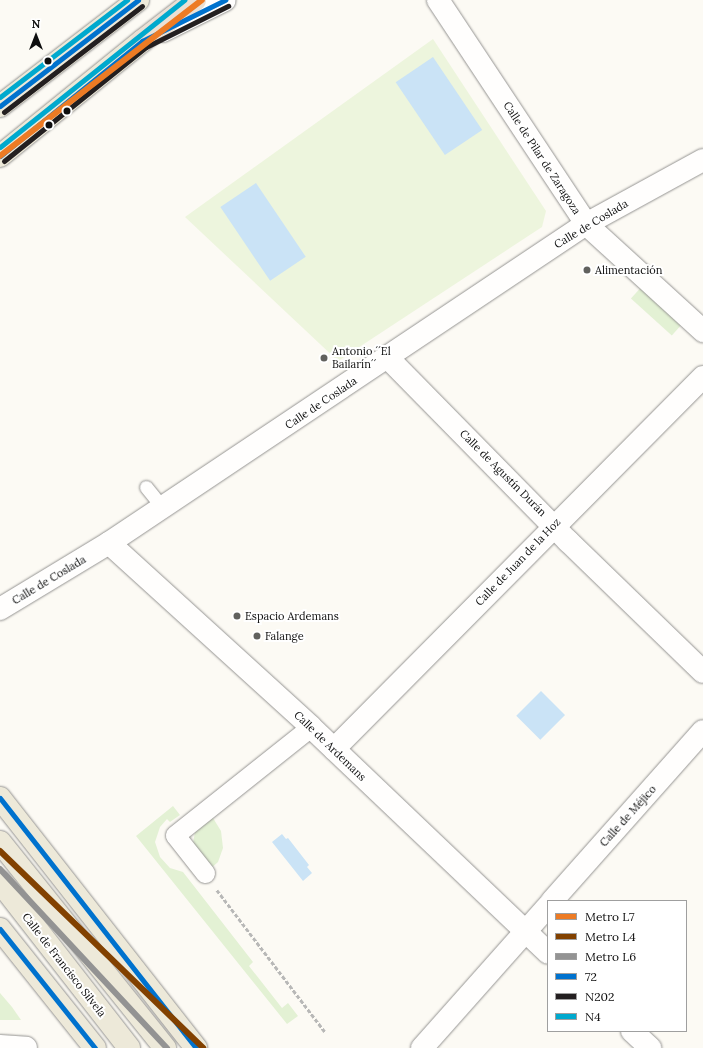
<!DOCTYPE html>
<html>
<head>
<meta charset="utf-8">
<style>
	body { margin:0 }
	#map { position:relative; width:703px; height:1048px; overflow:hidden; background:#fcfaf4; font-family:Lora,serif }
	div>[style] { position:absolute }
	.green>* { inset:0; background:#e3f1d4; transform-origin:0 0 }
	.pitch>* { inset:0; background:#edf5dd }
	.water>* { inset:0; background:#cae3f6; transform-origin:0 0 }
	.path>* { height:2.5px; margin-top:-1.25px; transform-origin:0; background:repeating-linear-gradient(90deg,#b8b8b7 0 4px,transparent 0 6px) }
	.roads { filter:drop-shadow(0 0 1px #959492) drop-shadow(0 0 1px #959492) }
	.service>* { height:13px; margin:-6.5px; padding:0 6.5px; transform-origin:6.5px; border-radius:6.5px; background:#fffefd }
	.pedestrian>* { height:19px; margin:-9.5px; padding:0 9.5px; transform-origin:9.5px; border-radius:9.5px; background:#fffefd }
	.minor>* { height:22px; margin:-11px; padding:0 11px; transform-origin:11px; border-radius:11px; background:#fffefd }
	.primary>* { height:22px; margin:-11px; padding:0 11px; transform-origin:11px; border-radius:11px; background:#ede9d9 }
	.motorway>* { height:22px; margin:-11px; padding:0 11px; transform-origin:11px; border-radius:11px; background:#eae0d5 }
	.bus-1>* { height:5px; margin:-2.5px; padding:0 2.5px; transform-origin:2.5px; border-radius:2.5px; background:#0072ce }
	.bus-2>* { height:5px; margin:-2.5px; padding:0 2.5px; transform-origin:2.5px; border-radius:2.5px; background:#231f20 }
	.bus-3>* { height:5px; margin:-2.5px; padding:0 2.5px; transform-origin:2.5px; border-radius:2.5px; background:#00a9ce }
	.metro-1>* { height:6px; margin:-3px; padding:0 3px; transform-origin:3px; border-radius:3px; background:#ed7b24 }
	.metro-2>* { height:6px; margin:-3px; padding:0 3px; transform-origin:3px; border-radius:3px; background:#824100 }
	.metro-3>* { height:6px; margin:-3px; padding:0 3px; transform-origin:3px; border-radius:3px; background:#939393 }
	.dots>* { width:11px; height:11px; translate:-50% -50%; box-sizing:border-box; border:2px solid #fff; border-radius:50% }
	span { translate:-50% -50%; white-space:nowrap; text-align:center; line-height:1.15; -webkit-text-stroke:4px #fff; paint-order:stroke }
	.street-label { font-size:11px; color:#0e0e0e }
	.poi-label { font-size:11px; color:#0e0e0e }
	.left { translate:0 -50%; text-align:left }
	.legend { position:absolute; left:547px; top:900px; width:140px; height:132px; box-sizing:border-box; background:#fff; border:1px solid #9f9f9f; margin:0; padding:5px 7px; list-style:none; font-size:12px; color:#0e0e0e }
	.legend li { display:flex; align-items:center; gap:8px; height:20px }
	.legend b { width:20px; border:1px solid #9f9f9f }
	.north { position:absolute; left:16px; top:16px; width:40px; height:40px; -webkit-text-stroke:3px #fff; paint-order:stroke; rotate:0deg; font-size:11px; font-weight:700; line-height:16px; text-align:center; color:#0e0e0e }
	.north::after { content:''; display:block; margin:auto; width:14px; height:18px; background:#0e0e0e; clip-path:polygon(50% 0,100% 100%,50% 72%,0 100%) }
</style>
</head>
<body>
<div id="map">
	<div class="green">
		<i style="left:645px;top:283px;width:55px;height:21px;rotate:42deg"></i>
		<i style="clip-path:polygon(173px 806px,180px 815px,170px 822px,167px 819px,160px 827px,155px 842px,160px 857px,170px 868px,183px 872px,253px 962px,249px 966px,282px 1008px,288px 1003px,298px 1016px,287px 1024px,136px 836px)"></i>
		<i style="clip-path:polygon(213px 818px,221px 831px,223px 848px,218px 862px,209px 870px,192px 849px,195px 832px)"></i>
		<i style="clip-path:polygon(0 993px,12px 1007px,21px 1020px,0 1020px)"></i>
	</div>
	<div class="pitch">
		<i style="clip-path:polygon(433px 39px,546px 211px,542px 227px,338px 361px,185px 217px)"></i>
	</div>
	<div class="water">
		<i style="left:433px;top:57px;width:88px;height:45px;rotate:56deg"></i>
		<i style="left:256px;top:183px;width:89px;height:43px;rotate:56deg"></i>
		<i style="left:541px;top:691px;width:34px;height:35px;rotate:45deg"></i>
		<i style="clip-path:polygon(282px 834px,286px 839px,288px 838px,309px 865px,307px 867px,312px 873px,303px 881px,272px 842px)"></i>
	</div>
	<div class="path">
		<i style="left:217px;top:890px;width:178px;rotate:52.7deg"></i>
	</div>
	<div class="roads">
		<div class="service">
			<i style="left:146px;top:487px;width:27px;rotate:51deg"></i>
		</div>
		<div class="pedestrian">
			<i style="left:205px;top:873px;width:48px;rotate:-128.3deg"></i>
			<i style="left:175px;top:835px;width:174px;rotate:-38.5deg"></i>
		</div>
		<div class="minor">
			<i style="left:438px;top:0;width:268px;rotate:56.5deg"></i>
			<i style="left:586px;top:224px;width:159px;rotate:42.4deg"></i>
			<i style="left:163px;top:31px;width:69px;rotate:-26.6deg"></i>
			<i style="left:388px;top:358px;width:257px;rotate:45.5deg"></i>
			<i style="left:568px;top:541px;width:188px;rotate:44.1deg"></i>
			<i style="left:109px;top:543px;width:273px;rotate:42.3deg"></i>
			<i style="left:311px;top:727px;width:327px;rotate:43.6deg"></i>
			<i style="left:0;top:609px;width:127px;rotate:-31.2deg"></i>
			<i style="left:109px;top:543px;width:574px;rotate:-33.77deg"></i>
			<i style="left:586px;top:224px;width:133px;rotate:-28.7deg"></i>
			<i style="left:334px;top:749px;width:524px;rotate:-45.23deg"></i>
			<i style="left:552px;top:901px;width:227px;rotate:-48.4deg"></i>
			<i style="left:632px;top:1031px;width:25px;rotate:43deg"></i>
			<i style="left:0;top:1046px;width:26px;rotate:4deg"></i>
			<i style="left:422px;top:1048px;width:190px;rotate:-48.4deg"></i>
		</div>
		<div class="primary">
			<i style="left:0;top:106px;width:174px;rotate:-37.5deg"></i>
			<i style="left:0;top:156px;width:183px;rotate:-39deg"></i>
			<i style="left:0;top:798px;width:318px;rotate:51.9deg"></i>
			<i style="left:0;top:842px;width:264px;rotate:51.3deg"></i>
			<i style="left:0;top:882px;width:210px;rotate:52.1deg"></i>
			<i style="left:0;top:929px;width:152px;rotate:51.4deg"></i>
		</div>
		<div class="motorway">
			<i style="left:142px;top:41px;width:67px;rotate:-37.7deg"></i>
		</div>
	</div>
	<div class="bus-1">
		<i style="left:0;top:106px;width:174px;rotate:-37.5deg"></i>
		<i style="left:0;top:156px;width:183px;rotate:-39deg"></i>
		<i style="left:142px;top:41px;width:93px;rotate:-26.3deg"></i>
		<i style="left:0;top:798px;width:318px;rotate:51.9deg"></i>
		<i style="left:0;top:929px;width:152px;rotate:51.4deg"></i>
	</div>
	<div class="bus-2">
		<i style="left:4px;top:112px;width:174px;rotate:-37.5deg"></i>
		<i style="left:4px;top:161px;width:182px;rotate:-38.8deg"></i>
		<i style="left:146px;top:47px;width:92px;rotate:-26.6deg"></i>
	</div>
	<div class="bus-3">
		<i style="left:0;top:97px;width:160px;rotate:-37.4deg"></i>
		<i style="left:0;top:147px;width:236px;rotate:-38.6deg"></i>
	</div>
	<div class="metro-1">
		<i style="left:0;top:156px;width:255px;rotate:-37.7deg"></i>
	</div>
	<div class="metro-2">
		<i style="left:0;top:851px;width:283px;rotate:44.1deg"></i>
	</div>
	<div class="metro-3">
		<i style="left:0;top:869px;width:245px;rotate:47deg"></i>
	</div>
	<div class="dots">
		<i style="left:48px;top:61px;background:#0e0e0e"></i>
		<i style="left:67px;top:111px;background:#0e0e0e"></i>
		<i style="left:49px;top:125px;background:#0e0e0e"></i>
		<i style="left:587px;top:270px;background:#61615e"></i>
		<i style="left:324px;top:358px;background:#61615e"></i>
		<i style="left:237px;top:616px;background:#61615e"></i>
		<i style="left:257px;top:636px;background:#61615e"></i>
	</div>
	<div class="street-label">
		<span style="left:542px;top:158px;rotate:57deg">Calle de Pilar de Zaragoza</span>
		<span style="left:591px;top:224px;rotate:-31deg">Calle de Coslada</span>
		<span style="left:321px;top:403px;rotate:-34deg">Calle de Coslada</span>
		<span style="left:503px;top:473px;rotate:45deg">Calle de Agustín Durán</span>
		<span style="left:518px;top:562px;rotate:-46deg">Calle de Juan de la Hoz</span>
		<span style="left:49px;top:580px;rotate:-31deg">Calle de Coslada</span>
		<span style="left:330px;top:746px;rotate:44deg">Calle de Ardemans</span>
		<span style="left:628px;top:816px;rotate:-48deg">Calle de Méjico</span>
		<span style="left:64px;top:965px;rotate:52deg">Calle de Francisco Silvela</span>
	</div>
	<div class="poi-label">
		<span class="left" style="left:595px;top:270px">Alimentación</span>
		<span class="left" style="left:332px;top:358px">Antonio ´´El<br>Bailarín´´</span>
		<span class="left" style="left:245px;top:616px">Espacio Ardemans</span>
		<span class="left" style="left:265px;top:636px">Falange</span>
	</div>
	<ul class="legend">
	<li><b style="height:5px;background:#ed7b24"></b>Metro L7</li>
	<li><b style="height:5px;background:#824100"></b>Metro L4</li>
	<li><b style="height:5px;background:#939393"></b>Metro L6</li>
	<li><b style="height:5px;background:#0072ce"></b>72</li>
	<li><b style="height:5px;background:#231f20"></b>N202</li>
	<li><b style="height:5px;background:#00a9ce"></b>N4</li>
	</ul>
	<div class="north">N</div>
</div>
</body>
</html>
